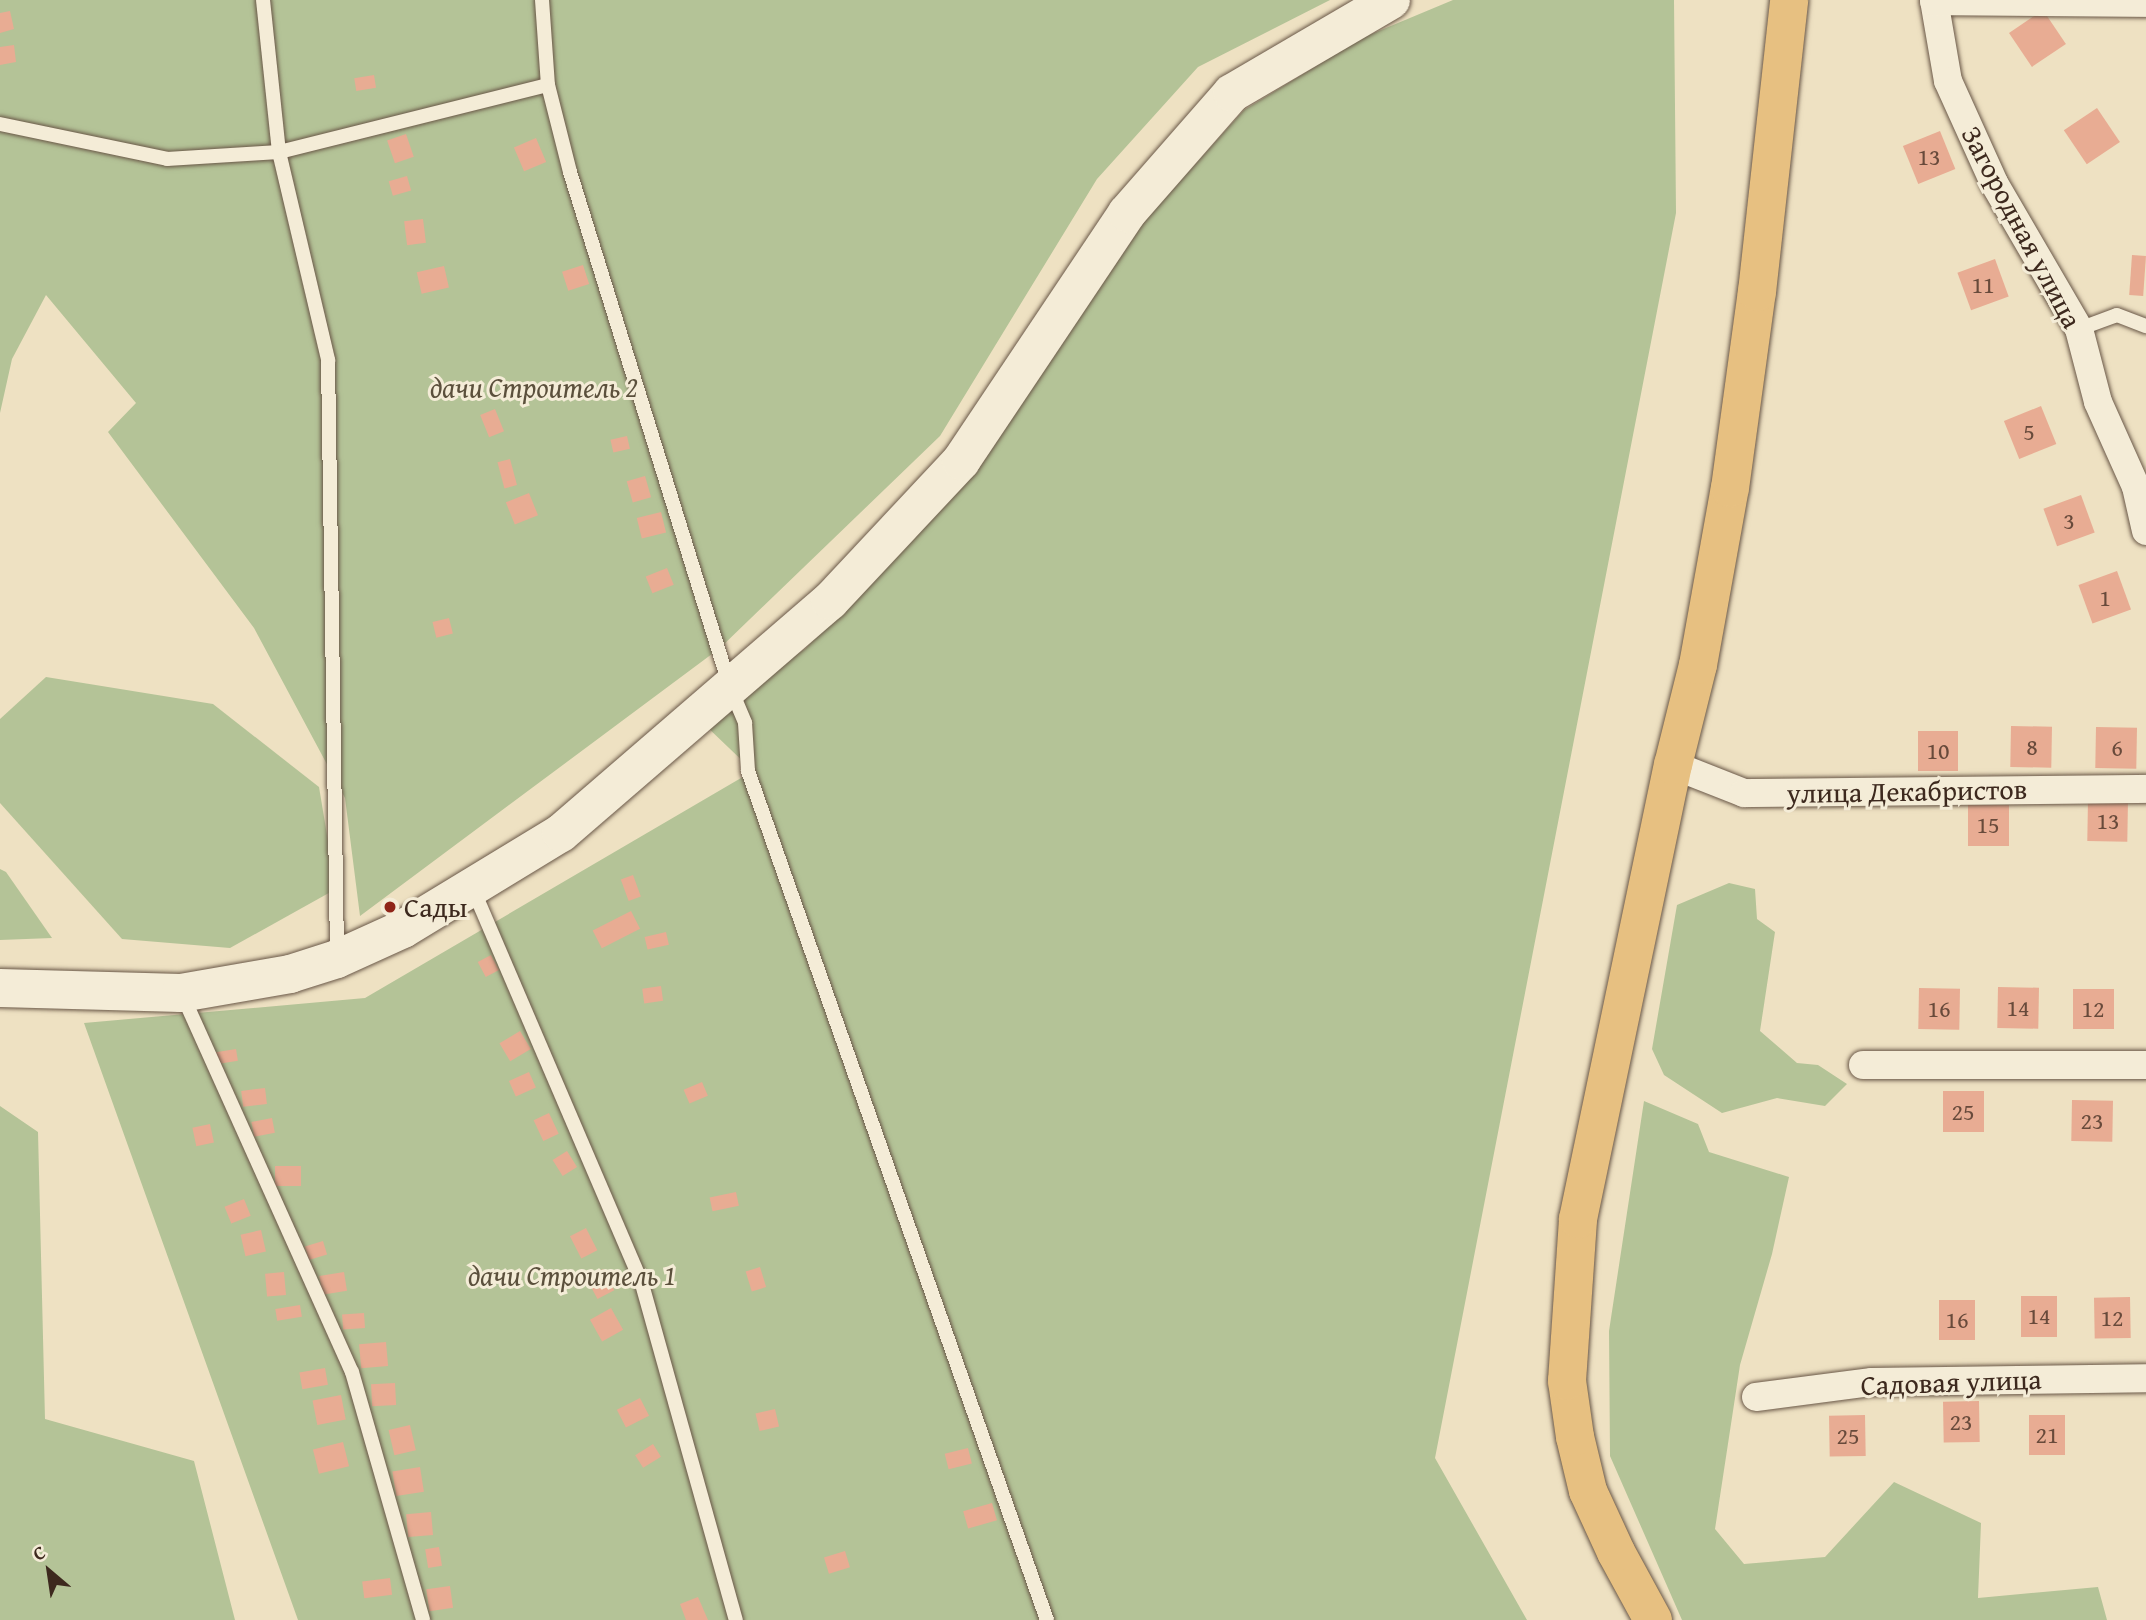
<!DOCTYPE html>
<html>
<head>
<meta charset="utf-8">
<style>
	body { margin:0 }
	#map { position:relative; width:2146px; height:1620px; overflow:hidden; background:#eee1c2; font-family:"Gentium Book Plus",serif }
	div>[style] { position:absolute }
	.green>* { inset:0; background:#b4c397 }
	.building>* { inset:0; background:#e8ac93; transform-origin:0 0 }
	.roads { filter:drop-shadow(0 0 2px #695747) drop-shadow(0 0 2px #695747) }
	.lane>* { height:14px; margin:-7px; padding:0 7px; transform-origin:7px; border-radius:7px; background:#f4ecd7 }
	.street>* { height:28px; margin:-14px; padding:0 14px; transform-origin:14px; border-radius:14px; background:#f4ecd7 }
	.secondary>* { height:38px; margin:-19px; padding:0 19px; transform-origin:19px; border-radius:19px; background:#f4ecd7 }
	.highway>* { height:38px; margin:-19px; padding:0 19px; transform-origin:19px; border-radius:19px; background:#e7c081 }
	.dots>* { width:19px; height:19px; translate:-50% -50%; box-sizing:border-box; border:4px solid #f4ecd7; border-radius:50% }
	span { translate:-50% -50%; white-space:nowrap; text-align:center; line-height:1.15; -webkit-text-stroke:6px #f4ecd7; paint-order:stroke }
	.number-label { font-size:24px; color:#684a3b }
	.number-label span { -webkit-text-stroke-width:0 }
	.street-label { font-size:28px; color:#3d291e }
	.park-label { font-size:28px; color:#5b503c; font-style:italic }
	.poi-label { font-size:28px; color:#3d291e }
	.left { translate:0 -50%; text-align:left }
	.north { position:absolute; left:14px; top:1536px; width:70px; height:70px; -webkit-text-stroke:5px #f4ecd7; paint-order:stroke; rotate:331deg; font-size:19px; font-weight:700; line-height:28px; text-align:center; color:#3d291e }
	.north::after { content:''; display:block; margin:auto; width:24px; height:32px; background:#3d291e; clip-path:polygon(50% 0,100% 100%,50% 72%,0 100%) }
</style>
</head>
<body>
<div id="map">
	<div class="green">
		<i style="clip-path:polygon(0 0,1330px 0,1198px 67px,1097px 179px,940px 436px,720px 648px,360px 916px,345px 798px,254px 628px,108px 432px,136px 403px,46px 295px,12px 359px,0 413px)"></i>
		<i style="clip-path:polygon(1453px 0,1674px 0,1676px 213px,1435px 1458px,1527px 1620px,298px 1620px,84px 1023px,365px 998px,753px 771px,704px 724px,746px 688px,805px 649px,976px 472px,1146px 219px,1244px 110px,1362px 38px)"></i>
		<i style="clip-path:polygon(46px 677px,213px 704px,319px 787px,336px 889px,230px 948px,122px 939px,0 803px,0 719px)"></i>
		<i style="clip-path:polygon(0 869px,6px 872px,52px 938px,0 940px)"></i>
		<i style="clip-path:polygon(1729px 883px,1755px 889px,1757px 919px,1775px 932px,1760px 1031px,1797px 1063px,1818px 1065px,1847px 1084px,1825px 1106px,1777px 1098px,1722px 1113px,1664px 1075px,1652px 1049px,1677px 905px)"></i>
		<i style="clip-path:polygon(1644px 1101px,1698px 1124px,1709px 1152px,1789px 1177px,1772px 1254px,1740px 1365px,1715px 1529px,1744px 1564px,1825px 1557px,1894px 1482px,1981px 1523px,1978px 1598px,2098px 1587px,2107px 1620px,1682px 1620px,1610px 1456px,1609px 1331px)"></i>
		<i style="clip-path:polygon(0 1106px,38px 1132px,45px 1419px,194px 1461px,235px 1620px,0 1620px)"></i>
	</div>
	<div class="building">
		<i style="left:2043px;top:10px;width:41px;height:41px;rotate:56deg"></i>
		<i style="clip-path:polygon(10px 11px,14px 29px,0 33px,0 13px)"></i>
		<i style="clip-path:polygon(14px 45px,16px 62px,0 65px,0 47px)"></i>
		<i style="left:374px;top:75px;width:13px;height:20px;rotate:81deg"></i>
		<i style="left:2097px;top:108px;width:41px;height:40px;rotate:56deg"></i>
		<i style="left:1940px;top:131px;width:41px;height:40px;rotate:68deg"></i>
		<i style="left:406px;top:134px;width:24px;height:20px;rotate:71deg"></i>
		<i style="left:536px;top:138px;width:26px;height:24px;rotate:67deg"></i>
		<i style="left:407px;top:176px;width:15px;height:19px;rotate:74deg"></i>
		<i style="left:423px;top:219px;width:24px;height:19px;rotate:83deg"></i>
		<i style="left:2132px;top:255px;width:14px;height:40px;rotate:4deg"></i>
		<i style="left:1995px;top:259px;width:40px;height:40px;rotate:70deg"></i>
		<i style="left:583px;top:265px;width:20px;height:22px;rotate:72deg"></i>
		<i style="left:444px;top:266px;width:22px;height:28px;rotate:77deg"></i>
		<i style="left:2041px;top:406px;width:41px;height:40px;rotate:68deg"></i>
		<i style="left:495px;top:409px;width:24px;height:16px;rotate:68deg"></i>
		<i style="left:627px;top:436px;width:13px;height:17px;rotate:77deg"></i>
		<i style="left:510px;top:459px;width:27px;height:13px;rotate:75deg"></i>
		<i style="left:645px;top:476px;width:22px;height:19px;rotate:74deg"></i>
		<i style="left:529px;top:493px;width:24px;height:25px;rotate:68deg"></i>
		<i style="left:2081px;top:495px;width:40px;height:40px;rotate:70deg"></i>
		<i style="left:661px;top:512px;width:21px;height:25px;rotate:76deg"></i>
		<i style="left:667px;top:568px;width:18px;height:23px;rotate:68deg"></i>
		<i style="left:2117px;top:571px;width:41px;height:41px;rotate:70deg"></i>
		<i style="left:449px;top:618px;width:16px;height:17px;rotate:76deg"></i>
		<i style="left:2011px;top:726px;width:41px;height:41px;rotate:1deg"></i>
		<i style="left:2096px;top:727px;width:41px;height:41px;rotate:1deg"></i>
		<i style="left:1918px;top:731px;width:40px;height:40px"></i>
		<i style="left:2088px;top:800px;width:40px;height:41px;rotate:1deg"></i>
		<i style="left:1968px;top:805px;width:41px;height:41px"></i>
		<i style="left:633px;top:875px;width:23px;height:13px;rotate:70deg"></i>
		<i style="left:631px;top:911px;width:20px;height:43px;rotate:63deg"></i>
		<i style="left:666px;top:932px;width:13px;height:22px;rotate:77deg"></i>
		<i style="left:491px;top:955px;width:17px;height:15px;rotate:62deg"></i>
		<i style="left:661px;top:986px;width:15px;height:19px;rotate:82deg"></i>
		<i style="left:1998px;top:987px;width:41px;height:41px;rotate:1deg"></i>
		<i style="left:1919px;top:988px;width:41px;height:41px;rotate:1deg"></i>
		<i style="left:2073px;top:989px;width:41px;height:40px"></i>
		<i style="left:520px;top:1031px;width:21px;height:24px;rotate:59deg"></i>
		<i style="left:236px;top:1049px;width:12px;height:22px;rotate:81deg"></i>
		<i style="left:529px;top:1072px;width:17px;height:22px;rotate:66deg"></i>
		<i style="left:702px;top:1082px;width:15px;height:20px;rotate:67deg"></i>
		<i style="left:265px;top:1088px;width:16px;height:24px;rotate:83deg"></i>
		<i style="left:1943px;top:1091px;width:41px;height:41px"></i>
		<i style="left:2072px;top:1100px;width:41px;height:41px;rotate:1deg"></i>
		<i style="left:549px;top:1113px;width:23px;height:17px;rotate:65deg"></i>
		<i style="left:272px;top:1118px;width:15px;height:21px;rotate:79deg"></i>
		<i style="left:210px;top:1124px;width:19px;height:18px;rotate:78deg"></i>
		<i style="left:567px;top:1151px;width:19px;height:17px;rotate:58deg"></i>
		<i style="left:275px;top:1166px;width:26px;height:20px"></i>
		<i style="left:736px;top:1192px;width:14px;height:27px;rotate:78deg"></i>
		<i style="left:244px;top:1199px;width:18px;height:21px;rotate:68deg"></i>
		<i style="left:586px;top:1228px;width:25px;height:18px;rotate:63deg"></i>
		<i style="left:261px;top:1230px;width:22px;height:21px;rotate:77deg"></i>
		<i style="left:323px;top:1241px;width:14px;height:19px;rotate:73deg"></i>
		<i style="left:760px;top:1267px;width:21px;height:15px;rotate:73deg"></i>
		<i style="left:603px;top:1269px;width:24px;height:19px;rotate:62deg"></i>
		<i style="left:284px;top:1272px;width:23px;height:19px;rotate:85deg"></i>
		<i style="left:344px;top:1272px;width:19px;height:25px;rotate:81deg"></i>
		<i style="left:2021px;top:1296px;width:36px;height:41px"></i>
		<i style="left:2130px;top:1297px;width:41px;height:36px;rotate:89deg"></i>
		<i style="left:1939px;top:1300px;width:36px;height:40px"></i>
		<i style="left:300px;top:1305px;width:12px;height:25px;rotate:81deg"></i>
		<i style="left:611px;top:1308px;width:25px;height:24px;rotate:61deg"></i>
		<i style="left:364px;top:1313px;width:15px;height:22px;rotate:86deg"></i>
		<i style="left:386px;top:1342px;width:24px;height:27px;rotate:85deg"></i>
		<i style="left:325px;top:1368px;width:17px;height:26px;rotate:80deg"></i>
		<i style="left:395px;top:1383px;width:22px;height:24px;rotate:87deg"></i>
		<i style="left:341px;top:1395px;width:25px;height:29px;rotate:79deg"></i>
		<i style="left:640px;top:1398px;width:20px;height:26px;rotate:63deg"></i>
		<i style="left:1979px;top:1401px;width:41px;height:36px;rotate:89deg"></i>
		<i style="left:775px;top:1409px;width:18px;height:20px;rotate:77deg"></i>
		<i style="left:1865px;top:1415px;width:41px;height:36px;rotate:89deg"></i>
		<i style="left:2029px;top:1415px;width:36px;height:40px"></i>
		<i style="left:410px;top:1425px;width:26px;height:22px;rotate:77deg"></i>
		<i style="left:343px;top:1442px;width:25px;height:31px;rotate:76deg"></i>
		<i style="left:653px;top:1444px;width:15px;height:21px;rotate:58deg"></i>
		<i style="left:968px;top:1448px;width:16px;height:24px;rotate:76deg"></i>
		<i style="left:420px;top:1467px;width:25px;height:28px;rotate:81deg"></i>
		<i style="left:992px;top:1503px;width:18px;height:30px;rotate:74deg"></i>
		<i style="left:431px;top:1512px;width:23px;height:25px;rotate:85deg"></i>
		<i style="left:439px;top:1547px;width:19px;height:14px;rotate:81deg"></i>
		<i style="left:845px;top:1551px;width:17px;height:22px;rotate:73deg"></i>
		<i style="left:390px;top:1578px;width:17px;height:28px;rotate:83deg"></i>
		<i style="left:450px;top:1586px;width:22px;height:24px;rotate:82deg"></i>
		<i style="clip-path:polygon(698px 1597px,708px 1620px,686px 1620px,680px 1604px)"></i>
	</div>
	<div class="roads">
		<div class="lane">
			<i style="left:263px;top:0;width:153px;rotate:84deg"></i>
			<i style="left:279px;top:152px;width:214px;rotate:76.7deg"></i>
			<i style="left:328px;top:360px;width:594px;rotate:89.13deg"></i>
			<i style="left:542px;top:0;width:85px;rotate:86deg"></i>
			<i style="left:548px;top:85px;width:90px;rotate:75.8deg"></i>
			<i style="left:570px;top:172px;width:539px;rotate:72.74deg"></i>
			<i style="left:730px;top:687px;width:39px;rotate:67deg"></i>
			<i style="left:745px;top:723px;width:48px;rotate:86.4deg"></i>
			<i style="left:748px;top:771px;width:900px;rotate:70.6deg"></i>
			<i style="left:0;top:124px;width:171px;rotate:11.8deg"></i>
			<i style="left:167px;top:159px;width:112px;rotate:-3.6deg"></i>
			<i style="left:279px;top:152px;width:277px;rotate:-14deg"></i>
			<i style="left:2079px;top:329px;width:40px;rotate:-20.2deg"></i>
			<i style="left:2117px;top:315px;width:31px;rotate:21deg"></i>
			<i style="left:473px;top:889px;width:430px;rotate:66.8deg"></i>
			<i style="left:642px;top:1284px;width:349px;rotate:74.4deg"></i>
			<i style="left:182px;top:994px;width:414px;rotate:65.8deg"></i>
			<i style="left:352px;top:1372px;width:258px;rotate:74deg"></i>
		</div>
		<div class="street">
			<i style="left:1934px;top:0;width:82px;rotate:80.2deg"></i>
			<i style="left:1948px;top:81px;width:112px;rotate:65.7deg"></i>
			<i style="left:1994px;top:183px;width:169px;rotate:59.8deg"></i>
			<i style="left:2079px;top:329px;width:75px;rotate:75.4deg"></i>
			<i style="left:2098px;top:402px;width:93px;rotate:65.9deg"></i>
			<i style="left:2136px;top:487px;width:45px;rotate:77.2deg"></i>
			<i style="left:1934px;top:1px;width:212px;rotate:0.5deg"></i>
			<i style="left:1673px;top:765px;width:76px;rotate:21.5deg"></i>
			<i style="left:1744px;top:793px;width:402px;rotate:-0.6deg"></i>
			<i style="left:1863px;top:1065px;width:283px"></i>
			<i style="left:1756px;top:1397px;width:117px;rotate:-7.4deg"></i>
			<i style="left:1872px;top:1382px;width:274px;rotate:-0.8deg"></i>
		</div>
		<div class="secondary">
			<i style="left:0;top:988px;width:181px;rotate:1.6deg"></i>
			<i style="left:181px;top:993px;width:111px;rotate:-9.9deg"></i>
			<i style="left:290px;top:974px;width:49px;rotate:-17.7deg"></i>
			<i style="left:337px;top:959px;width:72px;rotate:-24.4deg"></i>
			<i style="left:403px;top:929px;width:185px;rotate:-31.3deg"></i>
			<i style="left:561px;top:833px;width:355px;rotate:-40.8deg"></i>
			<i style="left:830px;top:601px;width:192px;rotate:-46.9deg"></i>
			<i style="left:961px;top:461px;width:298px;rotate:-56.2deg"></i>
			<i style="left:1127px;top:213px;width:159px;rotate:-48.8deg"></i>
			<i style="left:1232px;top:93px;width:184px;rotate:-30.3deg"></i>
		</div>
		<div class="highway">
			<i style="left:1653px;top:1620px;width:77px;rotate:-118.6deg"></i>
			<i style="left:1616px;top:1552px;width:67px;rotate:-114.7deg"></i>
			<i style="left:1588px;top:1491px;width:56px;rotate:-103.5deg"></i>
			<i style="left:1575px;top:1437px;width:57px;rotate:-98.1deg"></i>
			<i style="left:1567px;top:1381px;width:162px;rotate:-86.1deg"></i>
			<i style="left:1578px;top:1219px;width:464px;rotate:-78.2deg"></i>
			<i style="left:1673px;top:765px;width:103px;rotate:-76deg"></i>
			<i style="left:1698px;top:665px;width:180px;rotate:-79.8deg"></i>
			<i style="left:1730px;top:488px;width:198px;rotate:-82.2deg"></i>
			<i style="left:1757px;top:292px;width:294px;rotate:-83.7deg"></i>
		</div>
	</div>
	<div class="dots">
		<i style="left:390px;top:907px;background:#8f2418"></i>
	</div>
	<div class="number-label">
		<span style="left:1929px;top:157px">13</span>
		<span style="left:1983px;top:285px">11</span>
		<span style="left:2029px;top:432px">5</span>
		<span style="left:2069px;top:521px">3</span>
		<span style="left:2105px;top:598px">1</span>
		<span style="left:2032px;top:747px">8</span>
		<span style="left:2117px;top:748px">6</span>
		<span style="left:1938px;top:751px">10</span>
		<span style="left:2108px;top:821px">13</span>
		<span style="left:1988px;top:825px">15</span>
		<span style="left:2018px;top:1008px">14</span>
		<span style="left:1939px;top:1009px">16</span>
		<span style="left:2093px;top:1009px">12</span>
		<span style="left:1963px;top:1112px">25</span>
		<span style="left:2092px;top:1121px">23</span>
		<span style="left:2039px;top:1316px">14</span>
		<span style="left:2112px;top:1318px">12</span>
		<span style="left:1957px;top:1320px">16</span>
		<span style="left:1961px;top:1422px">23</span>
		<span style="left:2047px;top:1435px">21</span>
		<span style="left:1848px;top:1436px">25</span>
	</div>
	<div class="street-label">
		<span style="left:2022px;top:227px;rotate:62deg">Загородная улица</span>
		<span style="left:1907px;top:791px;rotate:-1deg">улица Декабристов</span>
		<span style="left:1951px;top:1382px;rotate:-2deg">Садовая улица</span>
	</div>
	<div class="park-label">
		<span style="left:534px;top:387px">дачи Строитель 2</span>
		<span style="left:572px;top:1275px">дачи Строитель 1</span>
	</div>
	<div class="poi-label">
		<span class="left" style="left:404px;top:907px">Сады</span>
	</div>
	<div class="north">С</div>
</div>
</body>
</html>
